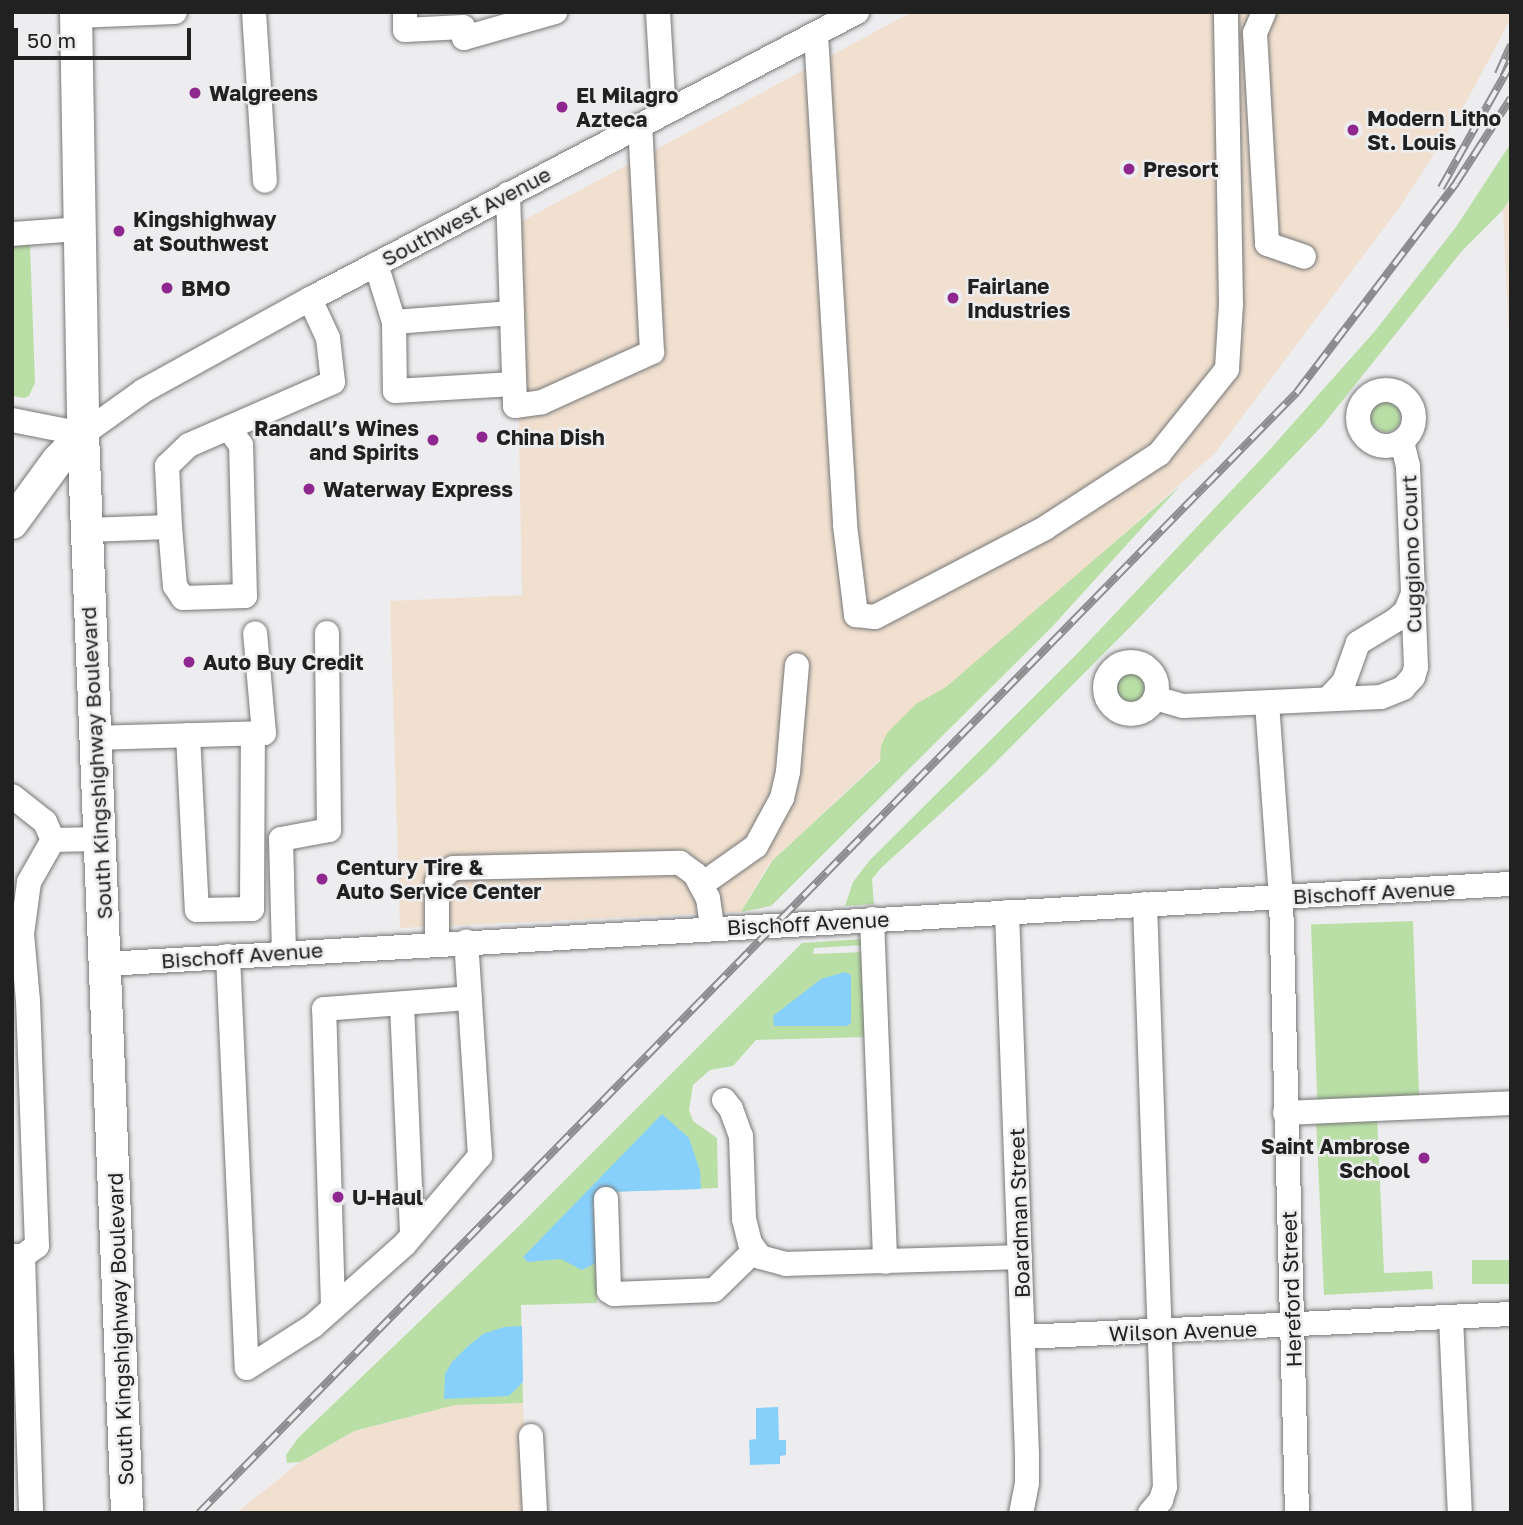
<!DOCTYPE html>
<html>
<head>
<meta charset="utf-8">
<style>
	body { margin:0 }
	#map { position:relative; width:1523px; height:1525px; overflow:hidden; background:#ededef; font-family:"Golos Text",sans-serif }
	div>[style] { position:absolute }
	.industrial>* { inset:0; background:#f1e0cf }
	.green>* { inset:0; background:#badfa6; transform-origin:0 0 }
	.round { border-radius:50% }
	.water>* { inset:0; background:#88d0fc }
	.roads { filter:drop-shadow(0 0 2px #777778) drop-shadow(0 0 2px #777778) }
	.minor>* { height:24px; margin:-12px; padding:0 12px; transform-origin:12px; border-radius:12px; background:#fff }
	.minor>.ring { margin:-12px; padding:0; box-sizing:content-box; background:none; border:24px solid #fff; border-radius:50% }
	.major>* { height:32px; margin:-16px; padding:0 16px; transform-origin:16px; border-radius:16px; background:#fff }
	.rail>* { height:8px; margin-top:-4px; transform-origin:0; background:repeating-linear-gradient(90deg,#ededef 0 16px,#8d8d8f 0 32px); box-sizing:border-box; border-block:2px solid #8d8d8f }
	.dots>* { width:19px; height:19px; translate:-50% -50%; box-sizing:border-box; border:4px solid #ededef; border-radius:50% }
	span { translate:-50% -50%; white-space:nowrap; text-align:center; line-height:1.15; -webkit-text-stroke:5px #ededef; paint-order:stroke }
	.poi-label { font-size:21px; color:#212122; font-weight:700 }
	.left { translate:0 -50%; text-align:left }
	.right { translate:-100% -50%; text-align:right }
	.street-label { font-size:21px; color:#212122 }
	.frame { position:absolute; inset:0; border:14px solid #212122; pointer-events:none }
	.scale { position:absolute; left:14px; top:28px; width:177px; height:32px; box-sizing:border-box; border:4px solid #212122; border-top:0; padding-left:9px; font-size:21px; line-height:24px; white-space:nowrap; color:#212122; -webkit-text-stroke:5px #ededef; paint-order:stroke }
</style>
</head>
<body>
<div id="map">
	<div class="industrial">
		<i style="clip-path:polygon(912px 12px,1511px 12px,1511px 18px,1463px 108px,1402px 204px,1215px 453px,1045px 604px,769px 864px,741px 912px,400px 928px,390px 601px,522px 595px,515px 225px)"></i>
		<i style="clip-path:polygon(1511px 197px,1511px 383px,1503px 210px)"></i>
		<i style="clip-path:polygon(523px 1403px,527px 1513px,236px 1513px,300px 1462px,354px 1431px,455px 1405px)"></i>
	</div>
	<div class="green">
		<i style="clip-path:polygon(1511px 143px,1511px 197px,1503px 210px,1461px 252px,1323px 425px,1135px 622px,986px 772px,881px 868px,872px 879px,874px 904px,845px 906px,853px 882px,870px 860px,1075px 656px,1263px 457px,1375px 331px,1456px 227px)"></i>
		<i style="clip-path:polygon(30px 244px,35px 383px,29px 396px,24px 398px,12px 396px,12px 245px)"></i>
		<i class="round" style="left:1371px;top:402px;width:30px;height:30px"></i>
		<i style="clip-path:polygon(1180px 486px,1051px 628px,771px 906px,741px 912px,772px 861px,880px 761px,881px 746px,887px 733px,916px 704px,946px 687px)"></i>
		<i class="round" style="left:1116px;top:672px;width:30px;height:30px"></i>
		<i style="left:1413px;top:921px;width:176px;height:102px;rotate:88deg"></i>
		<i style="clip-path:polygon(863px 939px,864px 945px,814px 948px,813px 954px,864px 952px,868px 1037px,756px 1040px,733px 1066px,710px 1070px,693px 1085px,689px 1110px,693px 1121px,717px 1138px,718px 1188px,608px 1192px,596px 1196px,593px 1203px,597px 1303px,521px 1305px,523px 1403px,455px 1405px,354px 1431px,300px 1462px,287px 1463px,286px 1455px,298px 1438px,516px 1229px,802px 943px)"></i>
		<i style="clip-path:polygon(1377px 1116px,1384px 1273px,1432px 1271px,1433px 1289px,1324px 1295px,1316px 1119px)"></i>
		<i style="left:1511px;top:1260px;width:24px;height:39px;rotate:90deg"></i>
	</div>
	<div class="water">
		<i style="clip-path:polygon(845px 972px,851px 975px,851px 1023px,847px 1026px,774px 1026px,773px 1016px,821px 979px)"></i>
		<i style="clip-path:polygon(662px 1114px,689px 1138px,700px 1171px,701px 1189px,608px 1192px,596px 1196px,593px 1203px,596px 1263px,582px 1270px,561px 1259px,528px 1262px,523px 1257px)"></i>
		<i style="clip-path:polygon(522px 1326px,523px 1382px,509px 1396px,444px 1399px,445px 1374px,452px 1362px,468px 1346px,483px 1334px,504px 1327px)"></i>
		<i style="clip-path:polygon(778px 1407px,779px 1440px,786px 1440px,786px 1455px,780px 1456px,780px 1464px,750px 1465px,749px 1440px,756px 1439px,756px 1408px)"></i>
	</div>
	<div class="roads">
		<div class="minor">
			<i style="left:254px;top:12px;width:169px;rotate:86.3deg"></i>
			<i style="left:405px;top:12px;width:18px;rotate:90deg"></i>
			<i style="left:405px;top:30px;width:58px;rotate:-3deg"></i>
			<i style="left:463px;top:27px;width:11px;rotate:85deg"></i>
			<i style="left:464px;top:38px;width:95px;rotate:-15.9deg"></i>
			<i style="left:658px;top:12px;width:100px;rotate:86.6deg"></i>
			<i style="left:1264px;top:12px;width:23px;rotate:113deg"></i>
			<i style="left:1255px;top:33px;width:211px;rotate:86.7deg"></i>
			<i style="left:1267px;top:244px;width:39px;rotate:19deg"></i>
			<i style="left:76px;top:16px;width:99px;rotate:-2.3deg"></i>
			<i style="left:816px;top:34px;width:492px;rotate:86.6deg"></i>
			<i style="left:845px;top:525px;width:91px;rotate:83deg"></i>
			<i style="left:856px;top:615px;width:19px;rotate:6deg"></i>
			<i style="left:875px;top:617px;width:192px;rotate:-27.6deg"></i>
			<i style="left:1045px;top:528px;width:136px;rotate:-33deg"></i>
			<i style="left:1159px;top:454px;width:109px;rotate:-51.3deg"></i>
			<i style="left:1227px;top:369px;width:65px;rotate:-86.5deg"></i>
			<i style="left:1231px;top:304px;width:292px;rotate:-91deg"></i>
			<i style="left:508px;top:194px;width:212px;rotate:88.1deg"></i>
			<i style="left:515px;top:406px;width:27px;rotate:-8deg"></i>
			<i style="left:542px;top:402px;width:121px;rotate:-24.4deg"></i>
			<i style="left:652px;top:352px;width:227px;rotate:-93deg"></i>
			<i style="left:12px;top:234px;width:68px;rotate:-4.2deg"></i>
			<i style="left:376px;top:264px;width:61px;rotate:72.8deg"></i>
			<i style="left:394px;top:322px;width:69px;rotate:89.2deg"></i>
			<i style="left:395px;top:391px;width:119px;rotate:-3.4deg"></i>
			<i style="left:394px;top:322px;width:118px;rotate:-4.4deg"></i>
			<i class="ring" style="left:1358px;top:390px;width:32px;height:32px"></i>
			<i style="left:12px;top:420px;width:72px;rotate:11.2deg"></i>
			<i style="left:83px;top:434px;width:74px;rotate:-35.6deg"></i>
			<i style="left:143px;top:391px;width:191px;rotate:-28.9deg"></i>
			<i style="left:310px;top:299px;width:618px;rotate:-27.69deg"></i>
			<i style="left:170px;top:527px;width:59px;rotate:85.2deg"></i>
			<i style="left:175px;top:586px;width:14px;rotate:56deg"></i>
			<i style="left:183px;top:598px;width:62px;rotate:-1.8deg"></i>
			<i style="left:245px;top:596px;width:151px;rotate:-91.5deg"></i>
			<i style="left:241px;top:445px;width:21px;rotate:-127deg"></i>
			<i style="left:87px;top:530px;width:83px;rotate:-2.1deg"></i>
			<i style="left:170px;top:527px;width:61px;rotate:-92.8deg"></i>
			<i style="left:167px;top:466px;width:30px;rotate:-44deg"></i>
			<i style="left:189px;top:445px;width:157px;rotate:-23.6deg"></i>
			<i style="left:333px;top:382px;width:44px;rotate:-96.5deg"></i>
			<i style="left:328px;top:338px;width:43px;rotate:-114.8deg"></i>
			<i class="ring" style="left:1105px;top:662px;width:28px;height:28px"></i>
			<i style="left:1155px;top:698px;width:29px;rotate:16deg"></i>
			<i style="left:1183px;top:706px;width:198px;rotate:-2.6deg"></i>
			<i style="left:1381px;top:697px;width:24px;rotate:-22deg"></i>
			<i style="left:1403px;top:688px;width:15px;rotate:-48deg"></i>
			<i style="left:1413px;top:677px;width:10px;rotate:-73deg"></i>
			<i style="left:1416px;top:667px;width:201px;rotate:-92.3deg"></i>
			<i style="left:1408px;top:466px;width:25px;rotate:-104deg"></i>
			<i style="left:1328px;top:699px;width:23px;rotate:-47deg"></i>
			<i style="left:1344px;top:682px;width:41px;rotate:-70.3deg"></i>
			<i style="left:1358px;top:643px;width:44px;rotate:-31.2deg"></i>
			<i style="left:1396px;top:620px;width:13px;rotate:-42deg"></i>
			<i style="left:1406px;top:611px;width:18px;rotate:-68deg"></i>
			<i style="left:1267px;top:703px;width:195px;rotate:85.9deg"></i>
			<i style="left:1281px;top:897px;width:616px;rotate:88.51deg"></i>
			<i style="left:188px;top:735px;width:175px;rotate:87.1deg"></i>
			<i style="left:197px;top:910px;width:55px;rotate:-1deg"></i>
			<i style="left:252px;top:909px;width:175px;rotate:-89.7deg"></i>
			<i style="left:95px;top:738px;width:169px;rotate:-1.7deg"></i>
			<i style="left:264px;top:733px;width:100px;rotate:-95.1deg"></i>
			<i style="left:12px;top:796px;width:42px;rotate:38.2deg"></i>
			<i style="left:45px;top:822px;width:20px;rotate:66deg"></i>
			<i style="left:53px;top:840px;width:47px;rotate:-1.2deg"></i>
			<i style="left:701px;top:885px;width:67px;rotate:-35.3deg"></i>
			<i style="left:756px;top:846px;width:55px;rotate:-61.6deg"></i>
			<i style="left:782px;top:798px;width:27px;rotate:-77deg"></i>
			<i style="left:788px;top:772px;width:107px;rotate:-85.2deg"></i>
			<i style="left:1145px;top:904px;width:583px;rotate:88.04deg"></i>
			<i style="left:1165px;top:1487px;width:14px;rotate:107deg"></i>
			<i style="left:1161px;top:1500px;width:17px;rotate:130deg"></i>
			<i style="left:1007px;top:912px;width:542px;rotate:87.89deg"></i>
			<i style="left:1027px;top:1454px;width:29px;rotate:90deg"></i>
			<i style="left:1027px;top:1483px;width:31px;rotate:101deg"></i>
			<i style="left:872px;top:919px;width:343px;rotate:87.8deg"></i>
			<i style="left:437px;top:943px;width:61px;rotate:-90deg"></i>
			<i style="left:437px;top:882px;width:21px;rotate:-41deg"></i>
			<i style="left:453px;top:868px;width:227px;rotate:-1.3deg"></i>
			<i style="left:680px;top:863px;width:19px;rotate:36deg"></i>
			<i style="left:695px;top:874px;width:27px;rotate:62deg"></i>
			<i style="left:708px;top:898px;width:30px;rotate:82deg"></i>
			<i style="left:284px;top:953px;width:114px;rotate:-91.5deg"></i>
			<i style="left:281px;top:839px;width:49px;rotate:-10.6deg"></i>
			<i style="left:329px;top:830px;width:197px;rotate:-90.6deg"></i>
			<i style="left:228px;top:956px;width:412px;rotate:87.4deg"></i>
			<i style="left:247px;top:1368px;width:78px;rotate:-32.5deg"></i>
			<i style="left:313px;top:1326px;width:123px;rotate:-41.7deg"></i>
			<i style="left:405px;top:1244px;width:116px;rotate:-49.6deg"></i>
			<i style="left:480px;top:1156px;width:215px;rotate:-93.7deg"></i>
			<i style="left:105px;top:964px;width:1408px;rotate:-3.26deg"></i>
			<i style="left:402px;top:1004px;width:230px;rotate:87.5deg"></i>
			<i style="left:724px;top:1100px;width:11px;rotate:52deg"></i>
			<i style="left:731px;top:1109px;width:29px;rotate:70deg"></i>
			<i style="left:741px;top:1136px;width:83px;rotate:87.9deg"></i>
			<i style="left:744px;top:1219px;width:25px;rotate:76deg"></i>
			<i style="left:750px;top:1243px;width:17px;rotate:54deg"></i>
			<i style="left:760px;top:1257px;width:27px;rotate:15deg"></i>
			<i style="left:786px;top:1264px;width:234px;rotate:-1.7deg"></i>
			<i style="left:1285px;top:1113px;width:226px;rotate:-2.5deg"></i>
			<i style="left:606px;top:1199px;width:92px;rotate:88.1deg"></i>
			<i style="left:609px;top:1291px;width:6px;rotate:31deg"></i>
			<i style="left:614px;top:1294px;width:100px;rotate:-2.3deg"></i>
			<i style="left:714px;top:1290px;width:56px;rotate:-44.3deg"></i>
			<i style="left:12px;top:1256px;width:11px"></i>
			<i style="left:23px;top:1256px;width:17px;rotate:-36deg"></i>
			<i style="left:37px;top:1246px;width:245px;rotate:-92.1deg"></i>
			<i style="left:28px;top:1001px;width:67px;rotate:-95.1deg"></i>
			<i style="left:22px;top:934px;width:52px;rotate:-82.3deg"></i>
			<i style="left:29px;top:882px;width:48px;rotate:-60.3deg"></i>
			<i style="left:23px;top:1256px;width:257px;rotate:88.2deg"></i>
			<i style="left:333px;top:1307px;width:298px;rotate:-91.7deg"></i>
			<i style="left:324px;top:1009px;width:146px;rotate:-4.3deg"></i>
			<i style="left:1451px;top:1318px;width:195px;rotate:87.4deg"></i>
			<i style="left:1023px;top:1337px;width:489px;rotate:-2.7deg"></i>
			<i style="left:531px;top:1436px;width:77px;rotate:87deg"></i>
		</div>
		<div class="major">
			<i style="left:76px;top:12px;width:422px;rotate:89deg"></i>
			<i style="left:83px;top:434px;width:1080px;rotate:87.66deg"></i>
			<i style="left:12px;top:523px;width:78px;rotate:-53.9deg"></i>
			<i style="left:58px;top:460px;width:36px;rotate:-46deg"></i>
		</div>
	</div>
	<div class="rail">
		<i style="left:1498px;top:74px;width:32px;rotate:-66deg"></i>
		<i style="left:1441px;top:188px;width:142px;rotate:-60.6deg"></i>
		<i style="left:199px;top:1513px;width:1569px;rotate:-45.59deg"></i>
		<i style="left:1297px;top:392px;width:263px;rotate:-52.7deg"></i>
		<i style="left:1456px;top:183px;width:101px;rotate:-57.1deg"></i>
	</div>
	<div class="dots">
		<i style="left:195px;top:93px;background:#8e288e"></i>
		<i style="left:562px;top:107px;background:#8e288e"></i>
		<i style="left:1353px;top:130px;background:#8e288e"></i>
		<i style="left:1129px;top:169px;background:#8e288e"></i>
		<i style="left:119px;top:231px;background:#8e288e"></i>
		<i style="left:167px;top:288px;background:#8e288e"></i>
		<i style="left:953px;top:298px;background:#8e288e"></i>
		<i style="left:482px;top:437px;background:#8e288e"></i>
		<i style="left:433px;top:440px;background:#8e288e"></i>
		<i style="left:309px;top:489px;background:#8e288e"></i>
		<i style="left:189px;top:662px;background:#8e288e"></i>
		<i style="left:322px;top:879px;background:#8e288e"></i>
		<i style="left:1424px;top:1158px;background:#8e288e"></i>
		<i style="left:338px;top:1197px;background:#8e288e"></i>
	</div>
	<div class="poi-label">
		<span class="left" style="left:209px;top:93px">Walgreens</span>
		<span class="left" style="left:576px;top:107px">El Milagro<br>Azteca</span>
		<span class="left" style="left:1367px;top:130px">Modern Litho<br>St. Louis</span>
		<span class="left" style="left:1143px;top:169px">Presort</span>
		<span class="left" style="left:133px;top:231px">Kingshighway<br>at Southwest</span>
		<span class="left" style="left:967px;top:298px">Fairlane<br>Industries</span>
		<span class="left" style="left:181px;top:288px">BMO</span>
		<span class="right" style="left:419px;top:440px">Randall’s Wines<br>and Spirits</span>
		<span class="left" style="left:496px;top:437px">China Dish</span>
		<span class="left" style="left:323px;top:489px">Waterway Express</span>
		<span class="left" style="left:203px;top:662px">Auto Buy Credit</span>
		<span class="left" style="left:336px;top:879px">Century Tire &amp;<br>Auto Service Center</span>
		<span class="right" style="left:1410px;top:1158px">Saint Ambrose<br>School</span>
		<span class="left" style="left:352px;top:1197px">U-Haul</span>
	</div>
	<div class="street-label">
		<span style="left:466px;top:216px;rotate:-28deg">Southwest Avenue</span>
		<span style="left:1411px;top:554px;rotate:-92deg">Cuggiono Court</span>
		<span style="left:96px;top:763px;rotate:-93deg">South Kingshighway Boulevard</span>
		<span style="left:1374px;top:892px;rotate:-3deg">Bischoff Avenue</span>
		<span style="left:808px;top:923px;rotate:-3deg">Bischoff Avenue</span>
		<span style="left:242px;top:955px;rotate:-4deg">Bischoff Avenue</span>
		<span style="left:1019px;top:1213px;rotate:-92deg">Boardman Street</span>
		<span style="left:1291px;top:1289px;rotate:-92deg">Hereford Street</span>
		<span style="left:120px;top:1329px;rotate:-92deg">South Kingshighway Boulevard</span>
		<span style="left:1183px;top:1331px;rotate:-2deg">Wilson Avenue</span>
	</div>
	<div class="frame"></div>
	<div class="scale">50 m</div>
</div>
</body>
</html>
